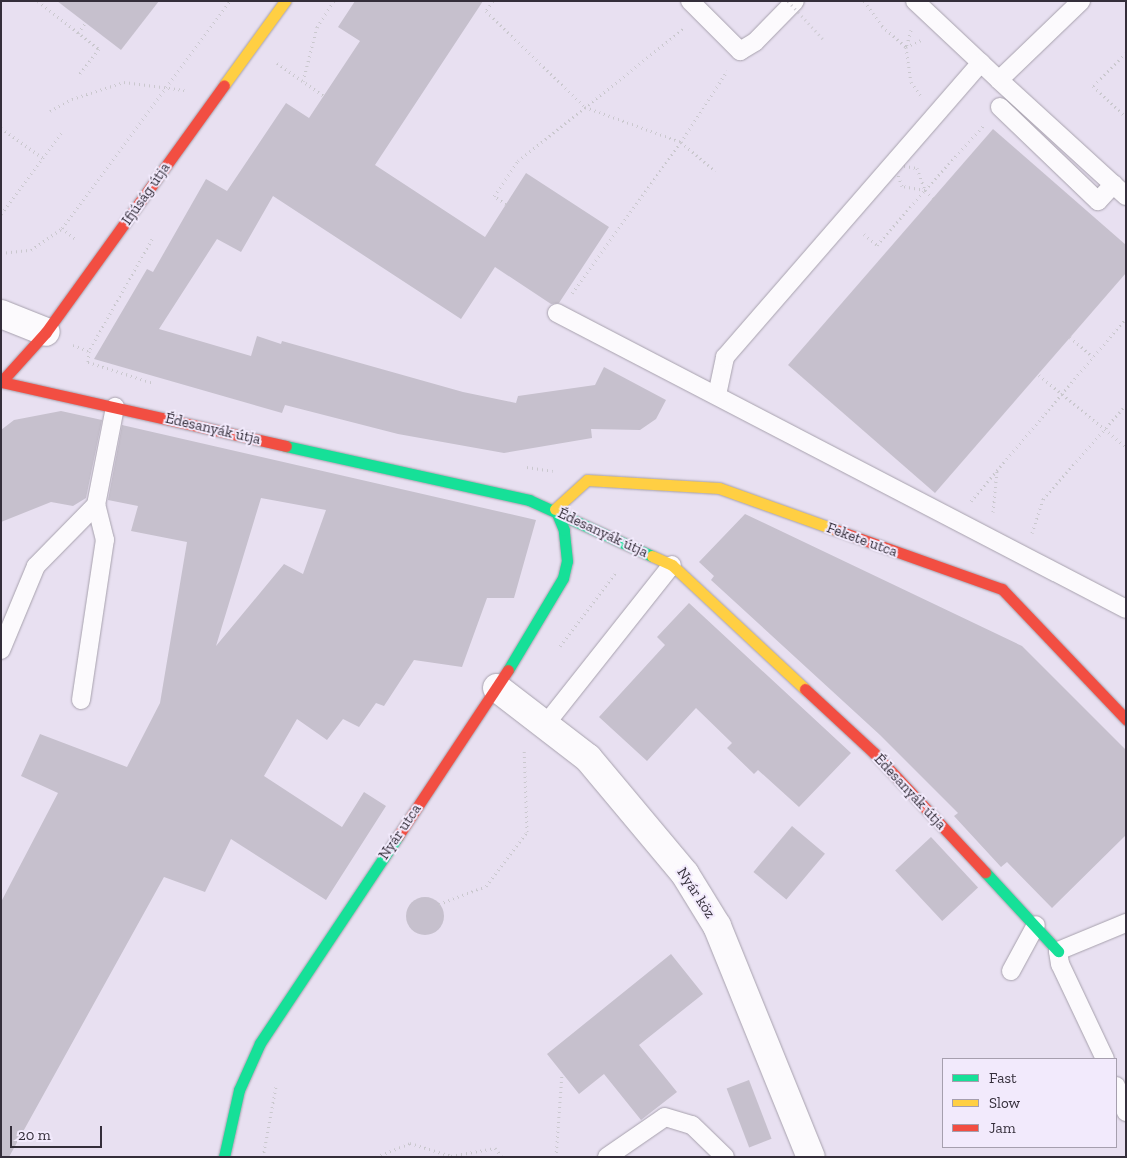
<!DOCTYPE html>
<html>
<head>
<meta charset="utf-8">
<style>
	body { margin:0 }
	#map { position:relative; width:1127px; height:1158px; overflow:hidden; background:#e8e0f1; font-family:"Zilla Slab",serif }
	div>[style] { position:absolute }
	.building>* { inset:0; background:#c6c0cd; transform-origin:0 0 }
	.round { border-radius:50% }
	.path>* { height:3px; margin-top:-1.5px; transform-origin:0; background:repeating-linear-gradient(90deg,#cac8ce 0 1px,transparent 0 5px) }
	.roads { filter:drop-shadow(0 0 1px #a7a1ad) drop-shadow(0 0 1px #a7a1ad) }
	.lane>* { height:18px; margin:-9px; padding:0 9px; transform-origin:9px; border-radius:9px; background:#fcfafd }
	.street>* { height:28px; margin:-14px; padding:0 14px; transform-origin:14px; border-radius:14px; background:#fcfafd }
	.fast>* { height:11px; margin:-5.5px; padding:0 5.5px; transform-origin:5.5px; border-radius:5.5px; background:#16e098 }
	.slow>* { height:11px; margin:-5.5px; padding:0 5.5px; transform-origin:5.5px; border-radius:5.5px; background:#ffcf43 }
	.jam>* { height:11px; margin:-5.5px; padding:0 5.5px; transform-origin:5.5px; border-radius:5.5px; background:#f24e42 }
	.path-bridge>* { height:3px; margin-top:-1.5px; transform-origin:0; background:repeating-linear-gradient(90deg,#cac8ce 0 1px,transparent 0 5px) }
	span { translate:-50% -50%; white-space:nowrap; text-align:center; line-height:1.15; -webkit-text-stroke:4px #f2eafc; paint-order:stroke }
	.street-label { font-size:15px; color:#342e3a }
	.frame { position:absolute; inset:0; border:2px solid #342e3a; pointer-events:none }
	.legend { position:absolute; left:942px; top:1058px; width:175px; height:90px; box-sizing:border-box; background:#f2eafc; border:1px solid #a69fae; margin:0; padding:6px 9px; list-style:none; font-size:15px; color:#342e3a }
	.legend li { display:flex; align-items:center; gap:10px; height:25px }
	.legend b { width:25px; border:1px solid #a69fae }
	.scale { position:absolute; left:10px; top:1126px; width:92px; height:22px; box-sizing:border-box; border:2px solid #342e3a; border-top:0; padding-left:6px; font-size:15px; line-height:18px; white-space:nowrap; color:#342e3a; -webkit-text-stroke:4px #f2eafc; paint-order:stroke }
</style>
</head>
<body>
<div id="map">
	<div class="building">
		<i style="clip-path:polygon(57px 1px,159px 1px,121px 50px)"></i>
		<i style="clip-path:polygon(355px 1px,483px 1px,375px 165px,485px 237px,526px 173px,609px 227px,559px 303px,551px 304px,495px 267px,461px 319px,273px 196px,241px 252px,217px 239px,159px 329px,251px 356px,257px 336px,281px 344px,282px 341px,463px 392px,516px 403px,518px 396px,595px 385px,604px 367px,666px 400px,656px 419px,640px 430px,591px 429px,592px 438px,504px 453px,398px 434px,285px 405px,282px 413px,94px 359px,147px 269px,153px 272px,206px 179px,227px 191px,286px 103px,309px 118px,360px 41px,338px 27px)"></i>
		<i style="clip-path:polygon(993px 129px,1126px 245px,1126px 273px,935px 493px,788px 365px)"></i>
		<i style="clip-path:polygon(61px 411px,102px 420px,86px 498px,73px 506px,51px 502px,1px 522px,1px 430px,14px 420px)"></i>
		<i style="clip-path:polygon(evenodd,122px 425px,536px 520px,514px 598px,487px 598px,462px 667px,414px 660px,384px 706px,376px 703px,359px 727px,343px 719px,327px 740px,297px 719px,264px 776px,342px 827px,364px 792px,386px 806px,326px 900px,231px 839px,205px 892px,164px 877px,9px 1157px,1px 1157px,1px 902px,58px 793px,21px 776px,40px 734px,127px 767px,160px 703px,187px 542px,131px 531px,138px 506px,108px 500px,122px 425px,261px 498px,326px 510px,303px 574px,284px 564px,216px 646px,261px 498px)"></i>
		<i style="clip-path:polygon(745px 514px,1022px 646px,1126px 750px,1126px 835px,1052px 908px,1007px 862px,1001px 867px,954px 816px,958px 813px,880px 735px,711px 580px,714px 576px,699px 562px)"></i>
		<i style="clip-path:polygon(689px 603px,851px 753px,799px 807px,758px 770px,754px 774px,727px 748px,732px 743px,696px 708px,647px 761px,599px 717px,665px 645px,657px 637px)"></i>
		<i style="left:792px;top:826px;width:43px;height:60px;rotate:40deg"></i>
		<i style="left:931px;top:837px;width:69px;height:49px;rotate:47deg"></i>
		<i class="round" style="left:406px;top:897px;width:38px;height:38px"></i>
		<i style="clip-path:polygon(671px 954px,703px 994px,639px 1045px,677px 1092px,641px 1120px,604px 1074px,579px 1094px,547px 1054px)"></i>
		<i style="left:749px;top:1080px;width:63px;height:24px;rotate:69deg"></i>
	</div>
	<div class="path">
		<i style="left:38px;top:1px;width:78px;rotate:38.2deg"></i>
		<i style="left:99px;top:49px;width:33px;rotate:128deg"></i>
		<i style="left:493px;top:1px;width:12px;rotate:125deg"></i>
		<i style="left:486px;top:11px;width:138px;rotate:44.1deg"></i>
		<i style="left:585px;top:107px;width:102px;rotate:20deg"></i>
		<i style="left:681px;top:142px;width:45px;rotate:40.5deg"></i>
		<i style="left:864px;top:1px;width:31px;rotate:54deg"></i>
		<i style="left:882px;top:26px;width:32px;rotate:41deg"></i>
		<i style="left:906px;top:47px;width:17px;rotate:-25deg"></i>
		<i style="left:911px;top:30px;width:18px;rotate:106deg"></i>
		<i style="left:906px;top:47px;width:35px;rotate:82deg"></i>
		<i style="left:911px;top:82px;width:16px;rotate:55deg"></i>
		<i style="left:78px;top:33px;width:12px;rotate:-55deg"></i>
		<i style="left:1126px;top:53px;width:47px;rotate:135deg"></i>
		<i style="left:1093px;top:86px;width:45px;rotate:43.2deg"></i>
		<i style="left:277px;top:63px;width:57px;rotate:35.1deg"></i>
		<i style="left:303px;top:81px;width:56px;rotate:-75.5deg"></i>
		<i style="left:317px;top:27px;width:31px;rotate:-57deg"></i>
		<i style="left:50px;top:111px;width:25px;rotate:-29deg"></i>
		<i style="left:72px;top:99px;width:55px;rotate:-18.1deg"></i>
		<i style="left:124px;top:82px;width:61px;rotate:7.6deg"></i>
		<i style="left:1px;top:128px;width:52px;rotate:35.5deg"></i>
		<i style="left:894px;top:164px;width:23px;rotate:10deg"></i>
		<i style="left:917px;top:168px;width:23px;rotate:70deg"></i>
		<i style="left:925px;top:190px;width:23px;rotate:-170deg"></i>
		<i style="left:902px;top:186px;width:23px;rotate:-110deg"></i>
		<i style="left:933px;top:198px;width:11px;rotate:-135deg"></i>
		<i style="left:925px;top:190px;width:88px;rotate:-47.8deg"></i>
		<i style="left:506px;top:204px;width:14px;rotate:-146deg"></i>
		<i style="left:494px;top:196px;width:42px;rotate:-55.6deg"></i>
		<i style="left:518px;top:161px;width:213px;rotate:-38.7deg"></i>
		<i style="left:1px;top:214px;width:101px;rotate:-53.5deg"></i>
		<i style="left:62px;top:228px;width:19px;rotate:39deg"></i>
		<i style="left:864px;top:234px;width:17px;rotate:40deg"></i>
		<i style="left:877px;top:245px;width:73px;rotate:-48.9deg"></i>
		<i style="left:152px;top:239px;width:129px;rotate:119.4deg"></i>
		<i style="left:89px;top:351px;width:11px;rotate:95deg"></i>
		<i style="left:88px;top:362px;width:68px;rotate:17.9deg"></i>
		<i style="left:1px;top:253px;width:30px;rotate:-6deg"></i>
		<i style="left:31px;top:250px;width:38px;rotate:-35deg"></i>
		<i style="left:62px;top:228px;width:282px;rotate:-53.5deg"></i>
		<i style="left:572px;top:293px;width:186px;rotate:-54.2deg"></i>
		<i style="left:681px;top:142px;width:85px;rotate:-57.1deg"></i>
		<i style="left:1070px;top:337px;width:30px;rotate:41deg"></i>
		<i style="left:73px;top:345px;width:17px;rotate:21deg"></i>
		<i style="left:1039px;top:375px;width:113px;rotate:39.6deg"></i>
		<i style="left:527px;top:467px;width:26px;rotate:9deg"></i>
		<i style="left:971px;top:501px;width:240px;rotate:-49.7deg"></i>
		<i style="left:993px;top:512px;width:41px;rotate:-84.4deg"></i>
		<i style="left:1032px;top:533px;width:36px;rotate:-72deg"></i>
		<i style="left:1043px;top:499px;width:125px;rotate:-48.6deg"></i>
		<i style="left:560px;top:646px;width:94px;rotate:-52.8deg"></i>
		<i style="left:439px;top:904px;width:50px;rotate:-21deg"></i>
		<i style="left:486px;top:886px;width:68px;rotate:-52.8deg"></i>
		<i style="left:527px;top:832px;width:84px;rotate:-92deg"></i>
		<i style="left:263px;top:1157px;width:72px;rotate:-79.6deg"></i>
		<i style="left:376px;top:1157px;width:37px;rotate:-22deg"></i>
		<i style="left:410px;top:1143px;width:43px;rotate:17.6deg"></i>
		<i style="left:451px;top:1156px;width:45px;rotate:-10.3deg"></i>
		<i style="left:495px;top:1148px;width:11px;rotate:52deg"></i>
		<i style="left:556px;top:1157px;width:84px;rotate:-85.9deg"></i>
	</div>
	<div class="roads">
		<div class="lane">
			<i style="left:690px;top:1px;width:71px;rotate:45deg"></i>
			<i style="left:740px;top:51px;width:17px;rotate:-31deg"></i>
			<i style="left:755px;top:42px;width:57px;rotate:-45.7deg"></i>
			<i style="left:915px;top:1px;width:115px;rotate:43.2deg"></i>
			<i style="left:999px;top:80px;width:114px;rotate:-43.9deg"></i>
			<i style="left:999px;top:80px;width:172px;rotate:42.4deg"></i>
			<i style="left:1000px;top:107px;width:136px;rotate:43.8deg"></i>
			<i style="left:1098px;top:201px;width:23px;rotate:-47deg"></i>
			<i style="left:557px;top:313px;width:641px;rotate:27.48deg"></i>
			<i style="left:717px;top:395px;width:39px;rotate:-78deg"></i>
			<i style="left:725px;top:357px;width:390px;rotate:-49deg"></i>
			<i style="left:1px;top:650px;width:91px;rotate:-67.4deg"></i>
			<i style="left:36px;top:566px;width:86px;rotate:-45.5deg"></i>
			<i style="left:96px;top:505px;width:100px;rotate:-79deg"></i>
			<i style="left:81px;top:700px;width:162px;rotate:-81.5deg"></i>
			<i style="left:105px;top:540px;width:36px;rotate:-104deg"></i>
			<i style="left:545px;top:725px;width:204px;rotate:-51.6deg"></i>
			<i style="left:1011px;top:971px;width:52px;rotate:-61.5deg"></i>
			<i style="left:1105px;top:1059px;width:105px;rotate:-115.3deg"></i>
			<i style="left:1060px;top:964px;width:13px;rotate:-99deg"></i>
			<i style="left:1058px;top:951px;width:74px;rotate:-22.4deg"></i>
			<i style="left:1116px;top:1086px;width:28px;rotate:69deg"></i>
			<i style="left:607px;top:1157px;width:70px;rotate:-34.6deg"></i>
			<i style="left:665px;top:1117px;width:28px;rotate:17deg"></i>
			<i style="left:692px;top:1125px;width:46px;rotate:44.1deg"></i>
		</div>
		<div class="street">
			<i style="left:1px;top:314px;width:48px;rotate:21.8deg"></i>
			<i style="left:497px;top:688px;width:115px;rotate:37.6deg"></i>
			<i style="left:588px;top:758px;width:151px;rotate:50.1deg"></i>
			<i style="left:685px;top:874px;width:61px;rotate:58.4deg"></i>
			<i style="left:717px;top:926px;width:249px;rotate:67.9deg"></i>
		</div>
		<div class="fast">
			<i style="left:286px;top:446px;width:249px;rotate:12.5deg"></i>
			<i style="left:529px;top:500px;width:135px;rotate:24.5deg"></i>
			<i style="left:508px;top:670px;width:107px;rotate:-59.1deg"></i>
			<i style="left:563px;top:578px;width:17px;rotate:-77deg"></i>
			<i style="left:567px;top:561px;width:31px;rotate:-96deg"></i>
			<i style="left:564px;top:530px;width:23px;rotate:-113deg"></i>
			<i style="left:985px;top:872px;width:108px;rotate:47.3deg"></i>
			<i style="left:224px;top:1157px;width:69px;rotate:-77.4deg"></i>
			<i style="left:239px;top:1090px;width:51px;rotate:-65.9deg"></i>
			<i style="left:260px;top:1043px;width:249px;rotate:-56.3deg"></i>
		</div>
		<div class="slow">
			<i style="left:224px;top:85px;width:104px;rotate:-54deg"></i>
			<i style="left:555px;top:509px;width:43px;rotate:-42.2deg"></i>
			<i style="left:587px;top:480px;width:132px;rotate:3.5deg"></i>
			<i style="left:719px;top:488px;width:124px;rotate:19.7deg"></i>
			<i style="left:652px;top:556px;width:22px;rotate:24deg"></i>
			<i style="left:672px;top:565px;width:182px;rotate:43deg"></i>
		</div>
		<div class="jam">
			<i style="left:1px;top:382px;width:67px;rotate:-48deg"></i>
			<i style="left:46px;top:332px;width:304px;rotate:-54.2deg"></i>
			<i style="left:2px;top:382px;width:291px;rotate:12.7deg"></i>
			<i style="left:836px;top:530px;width:176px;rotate:19.6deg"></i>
			<i style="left:1002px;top:589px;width:180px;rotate:46.4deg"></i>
			<i style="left:805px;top:689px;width:94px;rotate:42.8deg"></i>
			<i style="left:874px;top:753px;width:163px;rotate:47deg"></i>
			<i style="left:398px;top:836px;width:199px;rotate:-56.5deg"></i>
		</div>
	</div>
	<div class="path-bridge">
		<i style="left:788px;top:1px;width:53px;rotate:47.3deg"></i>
	</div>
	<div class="street-label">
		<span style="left:146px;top:194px;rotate:-55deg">Ifjúság útja</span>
		<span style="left:213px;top:429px;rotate:13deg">Édesanyák útja</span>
		<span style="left:603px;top:533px;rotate:25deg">Édesanyák útja</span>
		<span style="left:862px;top:540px;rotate:20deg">Fekete utca</span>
		<span style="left:910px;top:792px;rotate:47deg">Édesanyák útja</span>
		<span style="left:400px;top:832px;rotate:-56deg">Nyár utca</span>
		<span style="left:696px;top:893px;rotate:57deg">Nyár köz</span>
	</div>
	<div class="frame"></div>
	<ul class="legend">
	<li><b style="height:6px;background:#16e098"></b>Fast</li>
	<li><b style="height:6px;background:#ffcf43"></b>Slow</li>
	<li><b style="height:6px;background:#f24e42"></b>Jam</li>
	</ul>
	<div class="scale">20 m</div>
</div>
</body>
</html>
